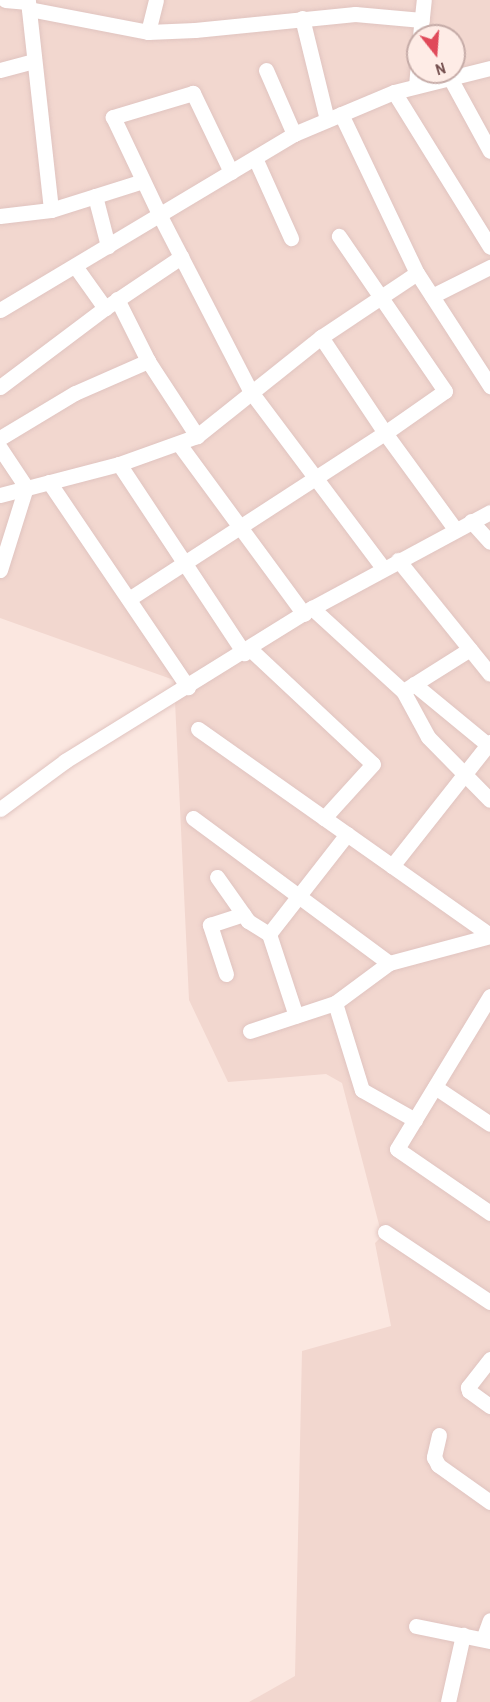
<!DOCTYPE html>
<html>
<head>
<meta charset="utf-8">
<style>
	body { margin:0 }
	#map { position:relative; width:490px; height:1702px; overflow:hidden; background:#fbe7e0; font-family:"Archivo Narrow",sans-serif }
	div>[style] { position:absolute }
	.residential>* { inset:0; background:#f2d7cf }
	.roads { filter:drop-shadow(0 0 2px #e0c4c0) drop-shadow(0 0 2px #e0c4c0) }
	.minor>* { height:15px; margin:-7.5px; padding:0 7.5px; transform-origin:7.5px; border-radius:7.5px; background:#fff }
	span { translate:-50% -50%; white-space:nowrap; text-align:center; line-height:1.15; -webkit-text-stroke:4.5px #feece6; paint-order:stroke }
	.north { position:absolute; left:406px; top:24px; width:60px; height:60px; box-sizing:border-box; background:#feece6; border:2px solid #c5aba7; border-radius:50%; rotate:163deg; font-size:16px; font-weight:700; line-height:24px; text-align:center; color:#704a49 }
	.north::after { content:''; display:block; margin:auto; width:21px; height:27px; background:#e04a5a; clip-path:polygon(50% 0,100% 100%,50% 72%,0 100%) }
</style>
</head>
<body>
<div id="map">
	<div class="residential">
		<i style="clip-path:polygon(evenodd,0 0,490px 0,490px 1702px,249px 1702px,295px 1676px,302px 1351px,391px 1326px,375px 1243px,382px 1236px,342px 1083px,326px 1074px,228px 1082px,189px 1000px,174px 680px,0 618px,0 0,418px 36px,454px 36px,454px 72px,418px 72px,418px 36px)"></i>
	</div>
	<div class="roads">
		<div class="minor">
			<i style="left:5px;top:0;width:23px;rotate:5deg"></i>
			<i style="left:28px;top:1px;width:210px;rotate:83.7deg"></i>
			<i style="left:29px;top:9px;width:121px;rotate:10.9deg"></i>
			<i style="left:148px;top:32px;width:47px;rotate:-2.4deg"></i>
			<i style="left:195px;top:30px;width:161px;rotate:-5.7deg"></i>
			<i style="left:355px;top:14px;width:67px;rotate:5.1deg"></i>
			<i style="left:302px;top:18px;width:105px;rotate:76.2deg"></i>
			<i style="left:148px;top:32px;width:33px;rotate:-76deg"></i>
			<i style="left:420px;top:36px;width:36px;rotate:-84deg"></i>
			<i style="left:0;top:70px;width:34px;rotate:-15deg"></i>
			<i style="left:266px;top:70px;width:70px;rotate:66.4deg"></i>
			<i style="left:450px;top:78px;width:83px;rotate:61.3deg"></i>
			<i style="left:416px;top:86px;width:22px;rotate:-85deg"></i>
			<i style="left:394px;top:92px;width:182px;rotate:58.2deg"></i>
			<i style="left:341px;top:114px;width:176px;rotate:64.5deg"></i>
			<i style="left:417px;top:273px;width:135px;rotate:57.1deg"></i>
			<i style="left:255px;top:158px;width:88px;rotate:65.8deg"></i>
			<i style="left:231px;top:172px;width:88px;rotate:-115.7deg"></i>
			<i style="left:193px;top:93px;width:84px;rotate:163.3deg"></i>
			<i style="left:113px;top:117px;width:110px;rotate:64.6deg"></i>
			<i style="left:160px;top:216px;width:198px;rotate:62.7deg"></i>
			<i style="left:251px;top:392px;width:220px;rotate:53.1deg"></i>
			<i style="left:95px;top:196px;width:52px;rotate:75.4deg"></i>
			<i style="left:0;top:216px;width:51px;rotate:-6.7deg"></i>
			<i style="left:51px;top:210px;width:96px;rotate:-17.5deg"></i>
			<i style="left:75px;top:266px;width:52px;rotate:54.5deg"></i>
			<i style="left:432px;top:296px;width:65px;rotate:-26.6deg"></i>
			<i style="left:117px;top:299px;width:69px;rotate:63.4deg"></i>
			<i style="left:148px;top:361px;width:90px;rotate:56.8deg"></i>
			<i style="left:0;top:310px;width:343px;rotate:-30.9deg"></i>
			<i style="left:294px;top:134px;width:108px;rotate:-22.8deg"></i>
			<i style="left:394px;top:92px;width:99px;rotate:-14deg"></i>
			<i style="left:321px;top:337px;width:115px;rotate:56.3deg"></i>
			<i style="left:385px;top:433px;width:119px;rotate:53.9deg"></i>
			<i style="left:0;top:387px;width:131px;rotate:-37deg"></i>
			<i style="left:105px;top:308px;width:92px;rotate:-33.9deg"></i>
			<i style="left:0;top:438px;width:87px;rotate:-31deg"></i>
			<i style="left:75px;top:393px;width:80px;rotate:-23.7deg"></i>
			<i style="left:179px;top:444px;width:211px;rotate:53.7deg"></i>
			<i style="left:0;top:448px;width:47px;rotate:56.3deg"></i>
			<i style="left:26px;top:487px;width:87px;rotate:107.4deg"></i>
			<i style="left:119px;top:464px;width:227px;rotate:56.5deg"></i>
			<i style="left:49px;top:482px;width:248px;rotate:55.9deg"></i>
			<i style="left:0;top:495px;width:123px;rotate:-14.6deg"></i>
			<i style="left:119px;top:464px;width:83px;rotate:-19.7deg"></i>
			<i style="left:197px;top:436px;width:159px;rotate:-38.6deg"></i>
			<i style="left:321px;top:337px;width:115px;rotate:-33.7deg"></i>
			<i style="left:471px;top:521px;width:28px;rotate:48deg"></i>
			<i style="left:398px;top:560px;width:146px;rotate:51.1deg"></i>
			<i style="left:129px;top:599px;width:305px;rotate:-33deg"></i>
			<i style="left:385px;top:433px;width:73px;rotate:-35deg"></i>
			<i style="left:445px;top:391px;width:188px;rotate:-124.4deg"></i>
			<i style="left:312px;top:608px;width:123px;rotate:42.4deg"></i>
			<i style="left:403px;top:691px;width:52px;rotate:61.5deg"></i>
			<i style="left:428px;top:737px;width:88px;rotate:45.5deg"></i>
			<i style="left:250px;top:649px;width:168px;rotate:43.1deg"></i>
			<i style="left:373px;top:764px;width:73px;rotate:132.2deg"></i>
			<i style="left:414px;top:684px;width:96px;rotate:39.5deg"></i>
			<i style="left:408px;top:688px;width:73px;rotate:-32.2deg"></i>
			<i style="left:198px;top:729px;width:357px;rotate:35.2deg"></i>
			<i style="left:0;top:809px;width:81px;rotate:-36.4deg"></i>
			<i style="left:65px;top:761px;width:291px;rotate:-31.8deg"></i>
			<i style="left:312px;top:608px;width:202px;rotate:-28.3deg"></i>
			<i style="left:193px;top:818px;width:244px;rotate:36.5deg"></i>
			<i style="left:392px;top:866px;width:158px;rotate:-51.7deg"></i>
			<i style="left:217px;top:877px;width:54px;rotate:54.8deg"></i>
			<i style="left:248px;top:921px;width:25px;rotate:32deg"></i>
			<i style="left:269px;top:934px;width:86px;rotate:71.8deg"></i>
			<i style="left:269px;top:934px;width:127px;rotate:-52deg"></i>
			<i style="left:226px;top:974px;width:52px;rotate:-108.1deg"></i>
			<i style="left:210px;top:925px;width:35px;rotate:-18deg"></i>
			<i style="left:490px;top:996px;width:179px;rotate:121.3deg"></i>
			<i style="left:397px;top:1149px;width:113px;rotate:34.5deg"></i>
			<i style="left:335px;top:1003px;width:91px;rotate:72.8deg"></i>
			<i style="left:362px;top:1090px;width:61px;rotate:29.5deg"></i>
			<i style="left:250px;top:1031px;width:89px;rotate:-18.2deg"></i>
			<i style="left:335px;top:1003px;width:67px;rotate:-36.5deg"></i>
			<i style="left:389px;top:963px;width:105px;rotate:-15deg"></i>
			<i style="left:435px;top:1087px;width:66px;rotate:33.9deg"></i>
			<i style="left:385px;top:1232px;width:126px;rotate:33.7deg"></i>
			<i style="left:490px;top:1359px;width:36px;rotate:128deg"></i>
			<i style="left:468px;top:1387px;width:4px;rotate:76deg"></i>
			<i style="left:469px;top:1391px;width:26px;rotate:36deg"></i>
			<i style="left:439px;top:1435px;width:23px;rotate:103deg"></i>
			<i style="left:434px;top:1457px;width:9px;rotate:63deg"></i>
			<i style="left:438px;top:1465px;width:64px;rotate:35.4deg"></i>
			<i style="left:416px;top:1626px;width:76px;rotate:11.5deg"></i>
			<i style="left:483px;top:1639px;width:20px;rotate:-70deg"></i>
			<i style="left:448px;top:1702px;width:69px;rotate:-77.4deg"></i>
		</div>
	</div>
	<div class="north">N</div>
</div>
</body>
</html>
